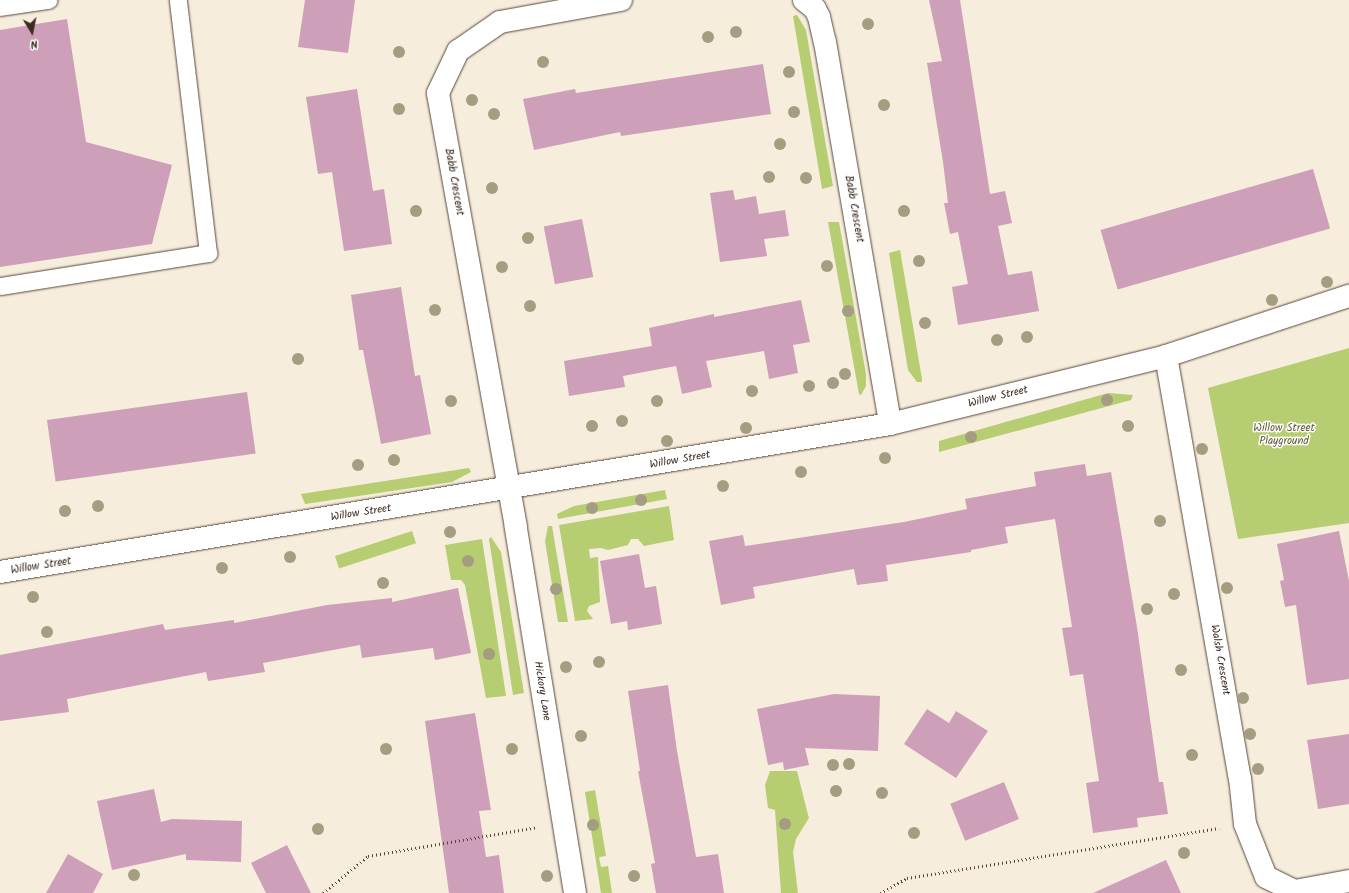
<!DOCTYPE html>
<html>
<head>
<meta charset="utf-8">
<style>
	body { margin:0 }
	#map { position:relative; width:1349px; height:893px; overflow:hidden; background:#f6eddc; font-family:Kalam,sans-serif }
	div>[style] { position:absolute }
	.green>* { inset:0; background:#b7cd71; transform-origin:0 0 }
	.building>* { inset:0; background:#cd9fb9; transform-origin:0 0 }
	.path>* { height:2.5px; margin-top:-1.25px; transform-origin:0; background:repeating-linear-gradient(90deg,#57473a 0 1px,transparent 0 4px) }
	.roads { filter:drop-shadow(0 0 1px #57473a) drop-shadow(0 0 1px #57473a) }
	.service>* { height:17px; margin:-8.5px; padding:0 8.5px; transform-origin:8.5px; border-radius:8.5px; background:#fff }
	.minor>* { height:22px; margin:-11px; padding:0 11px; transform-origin:11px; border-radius:11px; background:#fff }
	.trees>* { width:12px; height:12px; margin:-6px; border-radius:50%; background:#a49d81 }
	span { translate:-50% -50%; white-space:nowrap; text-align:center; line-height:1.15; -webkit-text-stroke:3px #fff; paint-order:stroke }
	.street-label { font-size:11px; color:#3b2a1e }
	.park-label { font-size:11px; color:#605b37 }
	.north { position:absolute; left:12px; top:12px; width:40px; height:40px; -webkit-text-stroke:3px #fff; paint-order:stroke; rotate:170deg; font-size:11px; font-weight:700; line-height:16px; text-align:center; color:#3b2a1e }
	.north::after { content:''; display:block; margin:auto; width:14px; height:18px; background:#3b2a1e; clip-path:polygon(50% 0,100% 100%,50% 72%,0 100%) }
</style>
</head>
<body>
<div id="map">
	<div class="green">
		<i style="clip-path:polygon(797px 15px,806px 30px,833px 186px,822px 189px,793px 16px)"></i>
		<i style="clip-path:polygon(828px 222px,839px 222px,866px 374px,866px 386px,861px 395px,859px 394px)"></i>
		<i style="clip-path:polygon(900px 250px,922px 379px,922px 382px,917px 382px,908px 370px,889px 253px)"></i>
		<i style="clip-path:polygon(1349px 348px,1349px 523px,1238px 539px,1208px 388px)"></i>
		<i style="clip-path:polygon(1108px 393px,1133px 395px,1131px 400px,939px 452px,939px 441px)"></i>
		<i style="clip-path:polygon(469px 468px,471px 472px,452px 482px,305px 504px,301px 494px)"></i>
		<i style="clip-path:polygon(665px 490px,667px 499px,558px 519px,557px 514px,574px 506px)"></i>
		<i style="clip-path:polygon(669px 506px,674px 540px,644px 546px,638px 539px,631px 539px,628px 545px,608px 550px,601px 548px,589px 549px,590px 558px,598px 557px,600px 602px,589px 606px,587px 611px,593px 619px,575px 621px,559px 525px)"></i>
		<i style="clip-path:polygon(548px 526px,552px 526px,568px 622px,558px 622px,545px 541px)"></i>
		<i style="left:412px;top:531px;width:13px;height:81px;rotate:72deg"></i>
		<i style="clip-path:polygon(491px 537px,501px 552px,524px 693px,513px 695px,489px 539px)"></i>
		<i style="clip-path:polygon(482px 539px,506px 696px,486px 698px,465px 585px,461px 580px,451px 580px,445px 545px)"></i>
		<i style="clip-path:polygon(770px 771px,797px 771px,807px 811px,809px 818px,796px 839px,793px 852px,798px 893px,781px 893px,775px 810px,768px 808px,765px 785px)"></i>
		<i style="clip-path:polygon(595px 790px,606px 856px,599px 857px,601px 867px,608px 866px,612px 893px,601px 893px,585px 792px)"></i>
	</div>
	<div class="building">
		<i style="clip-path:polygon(305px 0,355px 0,348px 53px,298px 47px)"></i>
		<i style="clip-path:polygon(929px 0,960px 0,990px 194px,1005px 191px,1012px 223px,998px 226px,1008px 275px,1032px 271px,1039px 311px,958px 325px,952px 287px,968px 284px,958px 232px,950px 234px,944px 203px,948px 203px,943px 162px,927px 63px,942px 61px)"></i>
		<i style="clip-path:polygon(67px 19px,86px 142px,172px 165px,152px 244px,0 267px,0 30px)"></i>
		<i style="clip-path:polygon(763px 64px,771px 114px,621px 136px,620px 132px,534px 150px,523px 99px,575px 89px,576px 93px)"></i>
		<i style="clip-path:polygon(357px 89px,373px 191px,384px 189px,392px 244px,344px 251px,332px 172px,318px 174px,306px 97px)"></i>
		<i style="left:1313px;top:169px;width:62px;height:221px;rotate:74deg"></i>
		<i style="clip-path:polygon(733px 190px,735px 200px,756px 196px,759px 214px,785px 210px,789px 236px,764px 239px,767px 256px,720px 262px,710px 193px)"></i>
		<i style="left:582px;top:219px;width:59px;height:39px;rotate:79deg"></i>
		<i style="clip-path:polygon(401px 287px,415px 376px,420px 375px,431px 434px,381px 444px,363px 350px,359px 350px,351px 295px)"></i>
		<i style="clip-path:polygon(801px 300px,810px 342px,793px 345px,798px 373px,769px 379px,764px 351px,706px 361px,712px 387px,682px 394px,676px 366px,623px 376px,625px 387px,569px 396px,564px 361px,652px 346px,649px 328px,714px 314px,714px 317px)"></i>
		<i style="left:247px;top:392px;width:62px;height:202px;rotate:82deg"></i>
		<i style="clip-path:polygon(1085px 464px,1087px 476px,1111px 472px,1137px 627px,1159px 782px,1163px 782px,1168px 814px,1137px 818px,1138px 827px,1093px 833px,1086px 783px,1099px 781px,1083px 674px,1070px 676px,1062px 628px,1072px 627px,1055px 519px,1005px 527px,1008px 543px,971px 550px,971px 552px,886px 565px,888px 581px,857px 585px,854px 569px,753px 587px,755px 598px,721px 605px,709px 541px,743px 535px,745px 546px,904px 522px,967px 509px,965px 499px,1036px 486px,1034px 472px)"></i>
		<i style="clip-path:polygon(1339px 531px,1349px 581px,1349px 679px,1307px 685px,1296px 605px,1285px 607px,1280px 581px,1284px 580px,1277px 544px)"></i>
		<i style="clip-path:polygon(639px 554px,645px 588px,656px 586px,662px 624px,628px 630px,627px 621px,611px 624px,600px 561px)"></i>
		<i style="clip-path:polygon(458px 588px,471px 653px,435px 660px,433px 648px,362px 658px,360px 645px,263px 663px,265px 672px,208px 681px,206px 672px,67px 699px,69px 712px,0 721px,0 655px,163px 624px,165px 630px,234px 620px,234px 623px,327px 605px,392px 598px,392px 602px)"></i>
		<i style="clip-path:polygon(668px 685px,677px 751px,696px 857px,718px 854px,724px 893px,656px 893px,651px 864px,655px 863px,638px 771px,640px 771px,628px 691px)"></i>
		<i style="clip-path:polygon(834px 694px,880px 696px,878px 751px,805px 748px,809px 765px,784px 770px,783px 762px,768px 765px,757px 709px)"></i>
		<i style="clip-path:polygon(927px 709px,949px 723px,956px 711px,988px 731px,956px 778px,904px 744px)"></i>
		<i style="clip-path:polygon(475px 713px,491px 810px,479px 811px,486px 857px,499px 855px,504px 893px,449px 893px,425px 721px)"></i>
		<i style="clip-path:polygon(1349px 734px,1349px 804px,1318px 809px,1307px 740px)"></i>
		<i style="left:1004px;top:782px;width:40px;height:58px;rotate:68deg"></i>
		<i style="clip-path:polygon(154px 789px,161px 822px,172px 819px,242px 821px,241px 862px,186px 860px,186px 854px,112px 870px,97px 801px)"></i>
		<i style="clip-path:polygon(287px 845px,311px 893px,266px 893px,251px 863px)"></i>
		<i style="clip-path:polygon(68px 854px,103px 874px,93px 893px,46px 893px)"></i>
		<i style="clip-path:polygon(1166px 860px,1181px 893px,1093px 893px)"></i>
	</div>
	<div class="path">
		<i style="left:323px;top:893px;width:58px;rotate:-39.4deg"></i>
		<i style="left:368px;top:856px;width:171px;rotate:-9.7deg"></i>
		<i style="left:880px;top:893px;width:31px;rotate:-29deg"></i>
		<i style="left:907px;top:878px;width:316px;rotate:-9.1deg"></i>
	</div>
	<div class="roads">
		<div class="service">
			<i style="left:0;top:7px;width:49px;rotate:-8.3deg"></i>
			<i style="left:0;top:286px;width:211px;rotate:-9deg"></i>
			<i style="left:208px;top:253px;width:255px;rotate:-96.8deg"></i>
		</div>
		<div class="minor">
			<i style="left:804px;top:0;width:14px;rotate:39deg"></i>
			<i style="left:815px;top:9px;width:9px;rotate:63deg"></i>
			<i style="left:819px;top:17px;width:26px;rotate:77deg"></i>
			<i style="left:825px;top:42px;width:387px;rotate:80.3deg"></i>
			<i style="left:1166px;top:356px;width:428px;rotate:80.1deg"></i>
			<i style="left:1240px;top:778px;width:46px;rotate:83.8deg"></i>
			<i style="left:1245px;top:824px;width:57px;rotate:68.4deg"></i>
			<i style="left:1266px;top:877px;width:32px;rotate:26deg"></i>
			<i style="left:1295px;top:891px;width:55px;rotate:-10.5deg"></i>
			<i style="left:0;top:572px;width:902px;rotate:-9.44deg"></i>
			<i style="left:890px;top:424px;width:284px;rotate:-13.8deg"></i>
			<i style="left:1166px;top:356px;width:193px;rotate:-18.2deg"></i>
			<i style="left:575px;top:893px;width:371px;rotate:-99.2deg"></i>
			<i style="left:516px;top:527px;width:441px;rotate:-100.2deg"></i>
			<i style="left:438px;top:93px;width:47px;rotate:-64.5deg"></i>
			<i style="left:458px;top:51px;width:51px;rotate:-34.6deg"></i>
			<i style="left:500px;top:22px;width:123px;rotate:-10.3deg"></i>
		</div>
	</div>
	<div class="trees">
		<i style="left:868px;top:24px"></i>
		<i style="left:736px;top:32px"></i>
		<i style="left:708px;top:37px"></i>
		<i style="left:399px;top:52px"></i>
		<i style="left:543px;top:62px"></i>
		<i style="left:789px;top:72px"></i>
		<i style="left:472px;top:100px"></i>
		<i style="left:884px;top:105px"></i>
		<i style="left:399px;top:109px"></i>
		<i style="left:794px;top:112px"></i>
		<i style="left:494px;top:114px"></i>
		<i style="left:780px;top:144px"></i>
		<i style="left:769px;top:177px"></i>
		<i style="left:806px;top:178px"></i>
		<i style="left:492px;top:188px"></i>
		<i style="left:416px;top:211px"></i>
		<i style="left:904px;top:211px"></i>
		<i style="left:528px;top:238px"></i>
		<i style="left:919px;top:261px"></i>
		<i style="left:827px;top:266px"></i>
		<i style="left:502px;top:267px"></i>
		<i style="left:1327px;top:282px"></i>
		<i style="left:1272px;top:300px"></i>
		<i style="left:530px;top:306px"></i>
		<i style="left:435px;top:310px"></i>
		<i style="left:848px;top:311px"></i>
		<i style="left:925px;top:323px"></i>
		<i style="left:1027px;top:337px"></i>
		<i style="left:997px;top:340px"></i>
		<i style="left:298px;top:359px"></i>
		<i style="left:845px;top:374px"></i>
		<i style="left:833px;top:383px"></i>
		<i style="left:809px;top:386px"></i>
		<i style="left:752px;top:391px"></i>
		<i style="left:1107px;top:400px"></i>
		<i style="left:451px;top:401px"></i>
		<i style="left:657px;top:401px"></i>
		<i style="left:622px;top:421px"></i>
		<i style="left:592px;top:426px"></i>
		<i style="left:1128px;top:426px"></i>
		<i style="left:746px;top:428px"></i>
		<i style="left:971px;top:437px"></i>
		<i style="left:667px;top:441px"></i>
		<i style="left:1202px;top:449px"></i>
		<i style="left:885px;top:458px"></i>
		<i style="left:394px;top:460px"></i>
		<i style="left:358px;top:465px"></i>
		<i style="left:801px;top:472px"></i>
		<i style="left:723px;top:486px"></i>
		<i style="left:641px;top:500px"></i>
		<i style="left:98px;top:506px"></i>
		<i style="left:592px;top:508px"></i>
		<i style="left:65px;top:511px"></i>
		<i style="left:1160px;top:521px"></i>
		<i style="left:450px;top:532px"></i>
		<i style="left:290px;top:557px"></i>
		<i style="left:468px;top:561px"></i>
		<i style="left:222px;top:568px"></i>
		<i style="left:383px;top:583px"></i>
		<i style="left:1227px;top:588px"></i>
		<i style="left:556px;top:589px"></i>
		<i style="left:1174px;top:594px"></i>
		<i style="left:33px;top:597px"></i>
		<i style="left:1147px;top:609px"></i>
		<i style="left:47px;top:632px"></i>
		<i style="left:489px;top:654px"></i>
		<i style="left:599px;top:662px"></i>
		<i style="left:566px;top:667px"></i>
		<i style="left:1181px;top:670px"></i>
		<i style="left:1243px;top:698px"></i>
		<i style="left:1250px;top:734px"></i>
		<i style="left:581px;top:736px"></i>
		<i style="left:386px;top:749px"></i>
		<i style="left:512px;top:749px"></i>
		<i style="left:1192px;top:755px"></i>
		<i style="left:849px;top:764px"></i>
		<i style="left:833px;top:765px"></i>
		<i style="left:1258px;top:769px"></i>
		<i style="left:836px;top:791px"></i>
		<i style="left:882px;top:793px"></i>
		<i style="left:785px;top:824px"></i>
		<i style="left:593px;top:825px"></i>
		<i style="left:318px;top:829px"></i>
		<i style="left:914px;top:833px"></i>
		<i style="left:1184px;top:853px"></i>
		<i style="left:134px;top:875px"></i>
		<i style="left:547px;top:876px"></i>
		<i style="left:634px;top:876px"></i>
	</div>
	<div class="street-label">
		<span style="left:454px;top:182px;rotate:80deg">Babb Crescent</span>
		<span style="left:854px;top:209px;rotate:80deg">Babb Crescent</span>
		<span style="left:998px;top:397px;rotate:-14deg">Willow Street</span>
		<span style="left:680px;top:460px;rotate:-10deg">Willow Street</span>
		<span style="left:361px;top:513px;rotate:-9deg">Willow Street</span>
		<span style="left:41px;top:566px;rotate:-9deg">Willow Street</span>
		<span style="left:1220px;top:660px;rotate:80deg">Walsh Crescent</span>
		<span style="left:542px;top:691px;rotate:81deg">Hickory Lane</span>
	</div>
	<div class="park-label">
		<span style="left:1284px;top:435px">Willow Street<br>Playground</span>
	</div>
	<div class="north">N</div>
</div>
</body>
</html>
